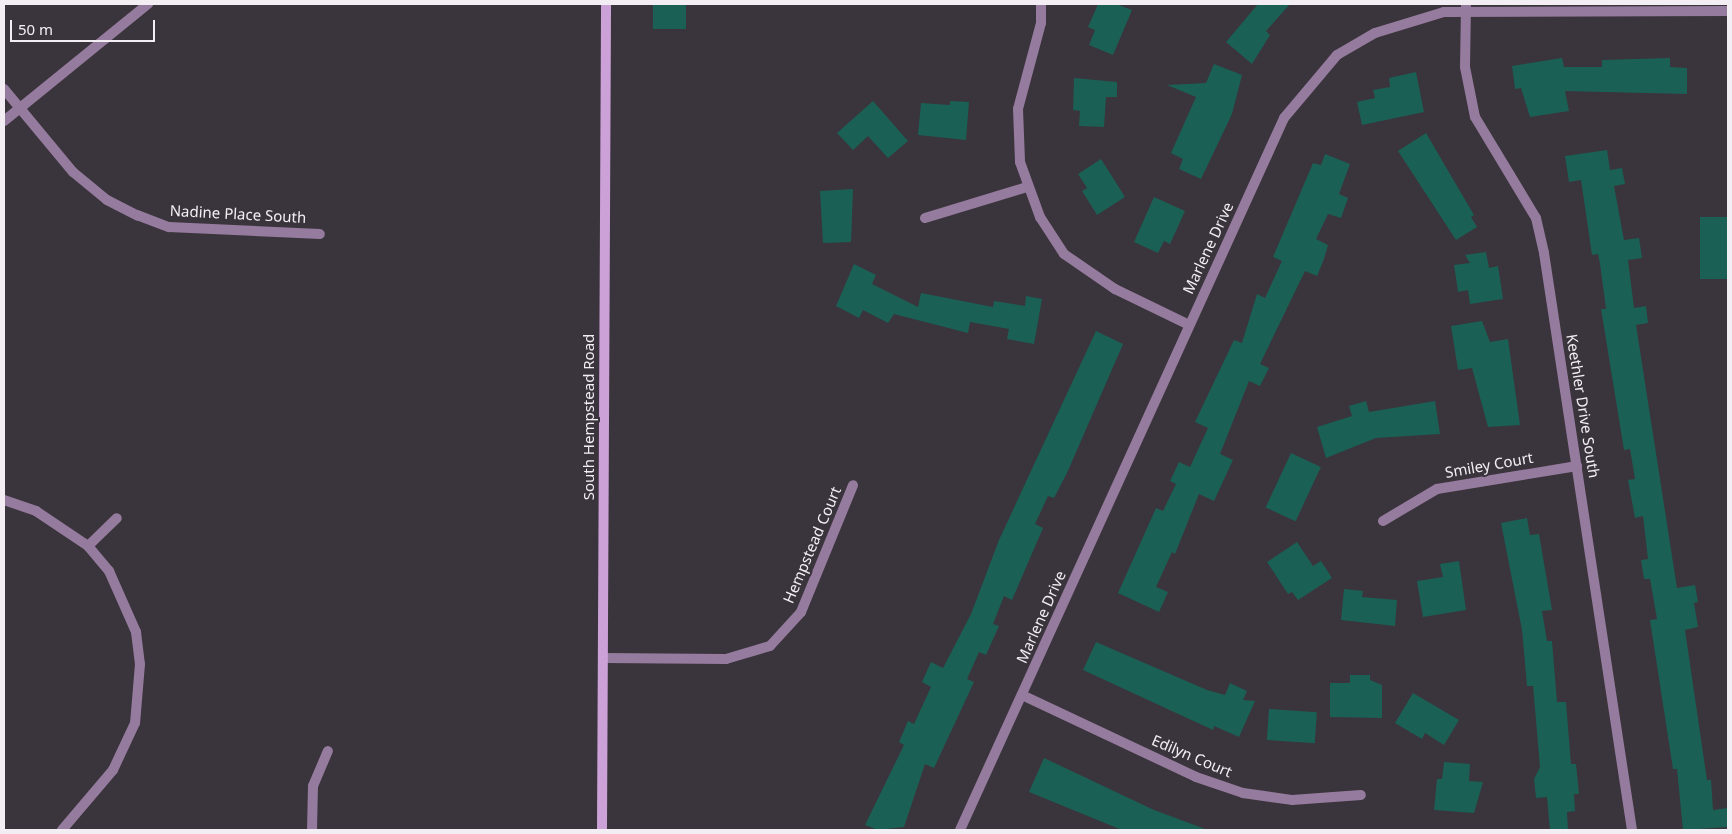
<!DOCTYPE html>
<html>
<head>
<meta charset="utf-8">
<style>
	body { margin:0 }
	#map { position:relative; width:1732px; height:834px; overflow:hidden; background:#3a343c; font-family:"Noto Sans",sans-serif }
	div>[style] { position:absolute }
	.building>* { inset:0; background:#1b6055; transform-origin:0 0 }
	.street>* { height:10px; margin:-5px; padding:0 5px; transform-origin:5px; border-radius:5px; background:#957b9d }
	.secondary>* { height:10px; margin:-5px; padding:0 5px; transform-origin:5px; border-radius:5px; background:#cba1d8 }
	span { translate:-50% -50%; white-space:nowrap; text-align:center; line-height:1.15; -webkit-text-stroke:4px #3a343c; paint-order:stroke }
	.street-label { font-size:15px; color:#f3eef4 }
	.frame { position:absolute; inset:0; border:5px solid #f3eef4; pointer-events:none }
	.scale { position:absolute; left:10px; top:20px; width:145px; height:22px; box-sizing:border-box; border:2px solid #f3eef4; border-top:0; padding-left:6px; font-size:15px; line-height:18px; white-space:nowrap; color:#f3eef4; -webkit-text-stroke:4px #3a343c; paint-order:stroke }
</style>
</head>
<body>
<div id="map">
	<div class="building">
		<i style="left:653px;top:4px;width:33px;height:25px"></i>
		<i style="clip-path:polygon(1098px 4px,1116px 4px,1132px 10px,1113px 55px,1089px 45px,1095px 30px,1088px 27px)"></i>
		<i style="clip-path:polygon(1258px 4px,1290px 4px,1266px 31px,1270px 35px,1252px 64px,1226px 42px)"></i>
		<i style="clip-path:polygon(1562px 58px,1564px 67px,1602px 67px,1602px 60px,1670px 58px,1670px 67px,1687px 68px,1687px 94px,1565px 91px,1569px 111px,1530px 117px,1521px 88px,1515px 89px,1512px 66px)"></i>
		<i style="clip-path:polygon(1214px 64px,1242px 75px,1232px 114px,1201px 179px,1179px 169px,1183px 159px,1171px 153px,1196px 97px,1167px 85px,1206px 83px)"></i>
		<i style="clip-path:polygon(1416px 72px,1424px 112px,1362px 125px,1357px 102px,1375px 98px,1373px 90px,1390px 87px,1389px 78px)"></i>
		<i style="clip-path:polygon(1074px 78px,1117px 82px,1117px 97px,1106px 97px,1104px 127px,1079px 126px,1080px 111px,1073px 110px)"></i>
		<i style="clip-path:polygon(873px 101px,908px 141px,888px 158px,868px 136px,853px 150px,837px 133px)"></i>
		<i style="clip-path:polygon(950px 101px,969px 102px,966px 140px,918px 135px,921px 103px,950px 105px)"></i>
		<i style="clip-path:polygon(1426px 133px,1474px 215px,1471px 217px,1477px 227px,1456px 240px,1398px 151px)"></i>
		<i style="clip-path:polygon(1607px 150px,1610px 170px,1622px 168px,1625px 184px,1614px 186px,1624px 240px,1639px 238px,1642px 258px,1628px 260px,1634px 308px,1646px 306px,1648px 323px,1636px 325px,1677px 588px,1695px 585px,1698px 602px,1694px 603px,1698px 627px,1685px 630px,1707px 780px,1711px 780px,1713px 810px,1728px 808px,1728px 827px,1683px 830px,1677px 769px,1673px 769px,1650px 620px,1657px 619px,1650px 579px,1644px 579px,1641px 560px,1648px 559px,1643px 516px,1635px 518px,1628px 480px,1635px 479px,1630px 449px,1624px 450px,1601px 309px,1606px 309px,1600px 264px,1598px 254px,1592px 255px,1581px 180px,1569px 182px,1565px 156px)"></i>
		<i style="clip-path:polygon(1325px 154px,1350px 164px,1339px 194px,1348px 198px,1341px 218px,1328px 214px,1316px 239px,1328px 245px,1324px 259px,1317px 276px,1305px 271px,1260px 364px,1269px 368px,1260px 386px,1249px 381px,1220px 454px,1233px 460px,1214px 501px,1199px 494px,1175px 554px,1172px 552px,1156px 587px,1168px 592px,1159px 612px,1118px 593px,1156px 508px,1163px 511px,1176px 484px,1170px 481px,1179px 462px,1190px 467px,1208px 428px,1195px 422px,1234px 340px,1242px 343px,1257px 294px,1265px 298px,1282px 261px,1273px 257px,1313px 163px,1321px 165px)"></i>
		<i style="clip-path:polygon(1101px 159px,1125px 197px,1097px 215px,1082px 191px,1087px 188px,1078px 174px)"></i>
		<i style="clip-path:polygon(853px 189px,851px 242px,823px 243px,820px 191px)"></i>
		<i style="clip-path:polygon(1154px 197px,1185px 211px,1170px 244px,1164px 241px,1158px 253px,1134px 242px)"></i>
		<i style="left:1728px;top:217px;width:62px;height:28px;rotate:90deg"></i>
		<i style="clip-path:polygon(1486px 252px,1489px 268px,1498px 266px,1503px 299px,1470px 304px,1468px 290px,1458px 292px,1454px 265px,1470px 263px,1465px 255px)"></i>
		<i style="clip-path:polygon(854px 264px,876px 275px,872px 284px,918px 307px,921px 293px,993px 307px,994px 301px,1025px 306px,1026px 296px,1042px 299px,1034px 344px,1007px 339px,1009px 329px,970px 322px,968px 333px,894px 314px,888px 323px,863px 310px,859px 318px,836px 306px)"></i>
		<i style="clip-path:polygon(1482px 321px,1490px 342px,1508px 339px,1520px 425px,1488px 427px,1472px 368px,1458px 370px,1451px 326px)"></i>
		<i style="clip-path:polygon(1096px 331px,1123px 344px,1067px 473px,1054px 498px,1048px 496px,1035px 524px,1043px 528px,1012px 600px,1004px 596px,993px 624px,999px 626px,986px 655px,979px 652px,967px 679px,974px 682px,934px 768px,925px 764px,904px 827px,878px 830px,865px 825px,904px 745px,899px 742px,908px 721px,914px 724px,931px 687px,922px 682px,931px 662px,943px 668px,971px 614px,999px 540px)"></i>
		<i style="clip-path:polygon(1366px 401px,1369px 412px,1435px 401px,1440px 434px,1376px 438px,1326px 458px,1317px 427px,1352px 416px,1349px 406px)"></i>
		<i style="left:1291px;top:453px;width:33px;height:60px;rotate:25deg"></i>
		<i style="clip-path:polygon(1527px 518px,1530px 535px,1539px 534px,1552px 610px,1542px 611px,1547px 641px,1552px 641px,1557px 702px,1566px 702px,1571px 764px,1576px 764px,1579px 794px,1574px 794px,1575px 811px,1567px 812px,1568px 830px,1550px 830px,1547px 797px,1536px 798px,1534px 779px,1540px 767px,1533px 686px,1527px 686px,1522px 630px,1501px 523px)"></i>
		<i style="clip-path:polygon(1297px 542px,1313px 566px,1321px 561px,1332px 578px,1298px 600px,1292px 592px,1288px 594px,1267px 562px)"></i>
		<i style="clip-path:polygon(1459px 561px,1466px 610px,1423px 617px,1417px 581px,1443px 577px,1440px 564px)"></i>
		<i style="clip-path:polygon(1344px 589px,1363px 591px,1362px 597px,1397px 600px,1395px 626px,1341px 620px)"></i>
		<i style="clip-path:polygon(1096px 642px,1207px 690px,1225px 695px,1230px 683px,1247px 691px,1243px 700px,1255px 701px,1239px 737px,1214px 726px,1213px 730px,1083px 670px)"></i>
		<i style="clip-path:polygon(1350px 675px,1370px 675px,1370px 680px,1382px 685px,1382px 718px,1330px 717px,1330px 683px,1350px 683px)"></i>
		<i style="clip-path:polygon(1413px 693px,1459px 720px,1444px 745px,1425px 733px,1422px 739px,1395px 723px)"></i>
		<i style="left:1269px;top:709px;width:48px;height:31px;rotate:4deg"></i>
		<i style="clip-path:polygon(1044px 758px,1154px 810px,1208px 830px,1122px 830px,1029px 792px)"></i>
		<i style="clip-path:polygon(1444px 762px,1470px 764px,1469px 781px,1483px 782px,1474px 813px,1434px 810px,1437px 779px,1442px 779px)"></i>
	</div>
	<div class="street">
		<i style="left:1041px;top:4px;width:19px;rotate:90deg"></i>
		<i style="left:1041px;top:23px;width:89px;rotate:105deg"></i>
		<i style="left:1018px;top:109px;width:53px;rotate:87.8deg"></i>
		<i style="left:1020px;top:162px;width:59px;rotate:70deg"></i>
		<i style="left:1040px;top:217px;width:44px;rotate:57deg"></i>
		<i style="left:1064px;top:254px;width:62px;rotate:34.5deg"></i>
		<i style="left:1115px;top:289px;width:82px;rotate:25.9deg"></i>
		<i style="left:1466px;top:4px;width:63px;rotate:90.9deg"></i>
		<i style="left:1465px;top:67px;width:51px;rotate:78.7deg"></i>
		<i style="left:1475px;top:117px;width:118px;rotate:58.9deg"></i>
		<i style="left:1536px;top:218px;width:36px;rotate:77deg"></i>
		<i style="left:1544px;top:253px;width:584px;rotate:81.33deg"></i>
		<i style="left:4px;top:89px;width:108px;rotate:50.3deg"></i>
		<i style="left:73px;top:172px;width:44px;rotate:39.5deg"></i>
		<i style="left:107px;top:200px;width:34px;rotate:27deg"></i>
		<i style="left:137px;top:215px;width:34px;rotate:21deg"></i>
		<i style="left:169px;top:227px;width:151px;rotate:2.7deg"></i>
		<i style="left:4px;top:121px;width:186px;rotate:-39.1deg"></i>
		<i style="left:925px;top:218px;width:107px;rotate:-16.9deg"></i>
		<i style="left:4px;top:500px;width:34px;rotate:19deg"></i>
		<i style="left:36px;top:511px;width:63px;rotate:33.9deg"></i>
		<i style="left:88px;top:546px;width:33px;rotate:50deg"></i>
		<i style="left:109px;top:571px;width:67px;rotate:66.1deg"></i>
		<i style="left:136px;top:632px;width:32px;rotate:83deg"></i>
		<i style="left:140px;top:664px;width:59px;rotate:94.8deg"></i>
		<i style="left:135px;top:723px;width:52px;rotate:115.1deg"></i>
		<i style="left:113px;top:770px;width:79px;rotate:130.4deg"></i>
		<i style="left:1383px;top:521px;width:63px;rotate:-30.7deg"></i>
		<i style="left:1437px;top:489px;width:142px;rotate:-9.3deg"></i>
		<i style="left:88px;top:546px;width:40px;rotate:-44deg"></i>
		<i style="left:604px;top:658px;width:122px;rotate:0.5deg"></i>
		<i style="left:726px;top:659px;width:46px;rotate:-16.5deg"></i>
		<i style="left:770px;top:646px;width:46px;rotate:-47.6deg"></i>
		<i style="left:801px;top:612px;width:137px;rotate:-67.7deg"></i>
		<i style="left:1022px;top:695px;width:192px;rotate:25.2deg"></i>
		<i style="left:1196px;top:777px;width:50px;rotate:18.8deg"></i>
		<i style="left:1243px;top:793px;width:49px;rotate:8.1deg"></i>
		<i style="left:1292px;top:800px;width:69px;rotate:-4.1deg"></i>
		<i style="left:312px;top:830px;width:44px;rotate:-88.7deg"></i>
		<i style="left:313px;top:786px;width:38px;rotate:-67deg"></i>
		<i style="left:960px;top:830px;width:782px;rotate:-65.53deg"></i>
		<i style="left:1284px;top:118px;width:82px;rotate:-49.9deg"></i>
		<i style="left:1337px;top:55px;width:44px;rotate:-30.1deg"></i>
		<i style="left:1375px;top:33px;width:72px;rotate:-16.9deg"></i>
		<i style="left:1444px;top:12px;width:284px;rotate:-0.2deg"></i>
	</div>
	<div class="secondary">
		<i style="left:602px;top:830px;width:826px;rotate:-89.72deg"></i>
	</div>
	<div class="street-label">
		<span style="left:238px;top:214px;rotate:3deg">Nadine Place South</span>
		<span style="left:1208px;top:248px;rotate:-65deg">Marlene Drive</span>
		<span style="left:1583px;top:406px;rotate:81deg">Keethler Drive South</span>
		<span style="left:589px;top:417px;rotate:-90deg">South Hempstead Road</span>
		<span style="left:1489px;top:465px;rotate:-10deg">Smiley Court</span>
		<span style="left:812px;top:545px;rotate:-67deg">Hempstead Court</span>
		<span style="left:1041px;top:617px;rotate:-66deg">Marlene Drive</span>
		<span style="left:1192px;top:756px;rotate:23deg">Edilyn Court</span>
	</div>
	<div class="frame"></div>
	<div class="scale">50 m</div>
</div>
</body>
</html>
